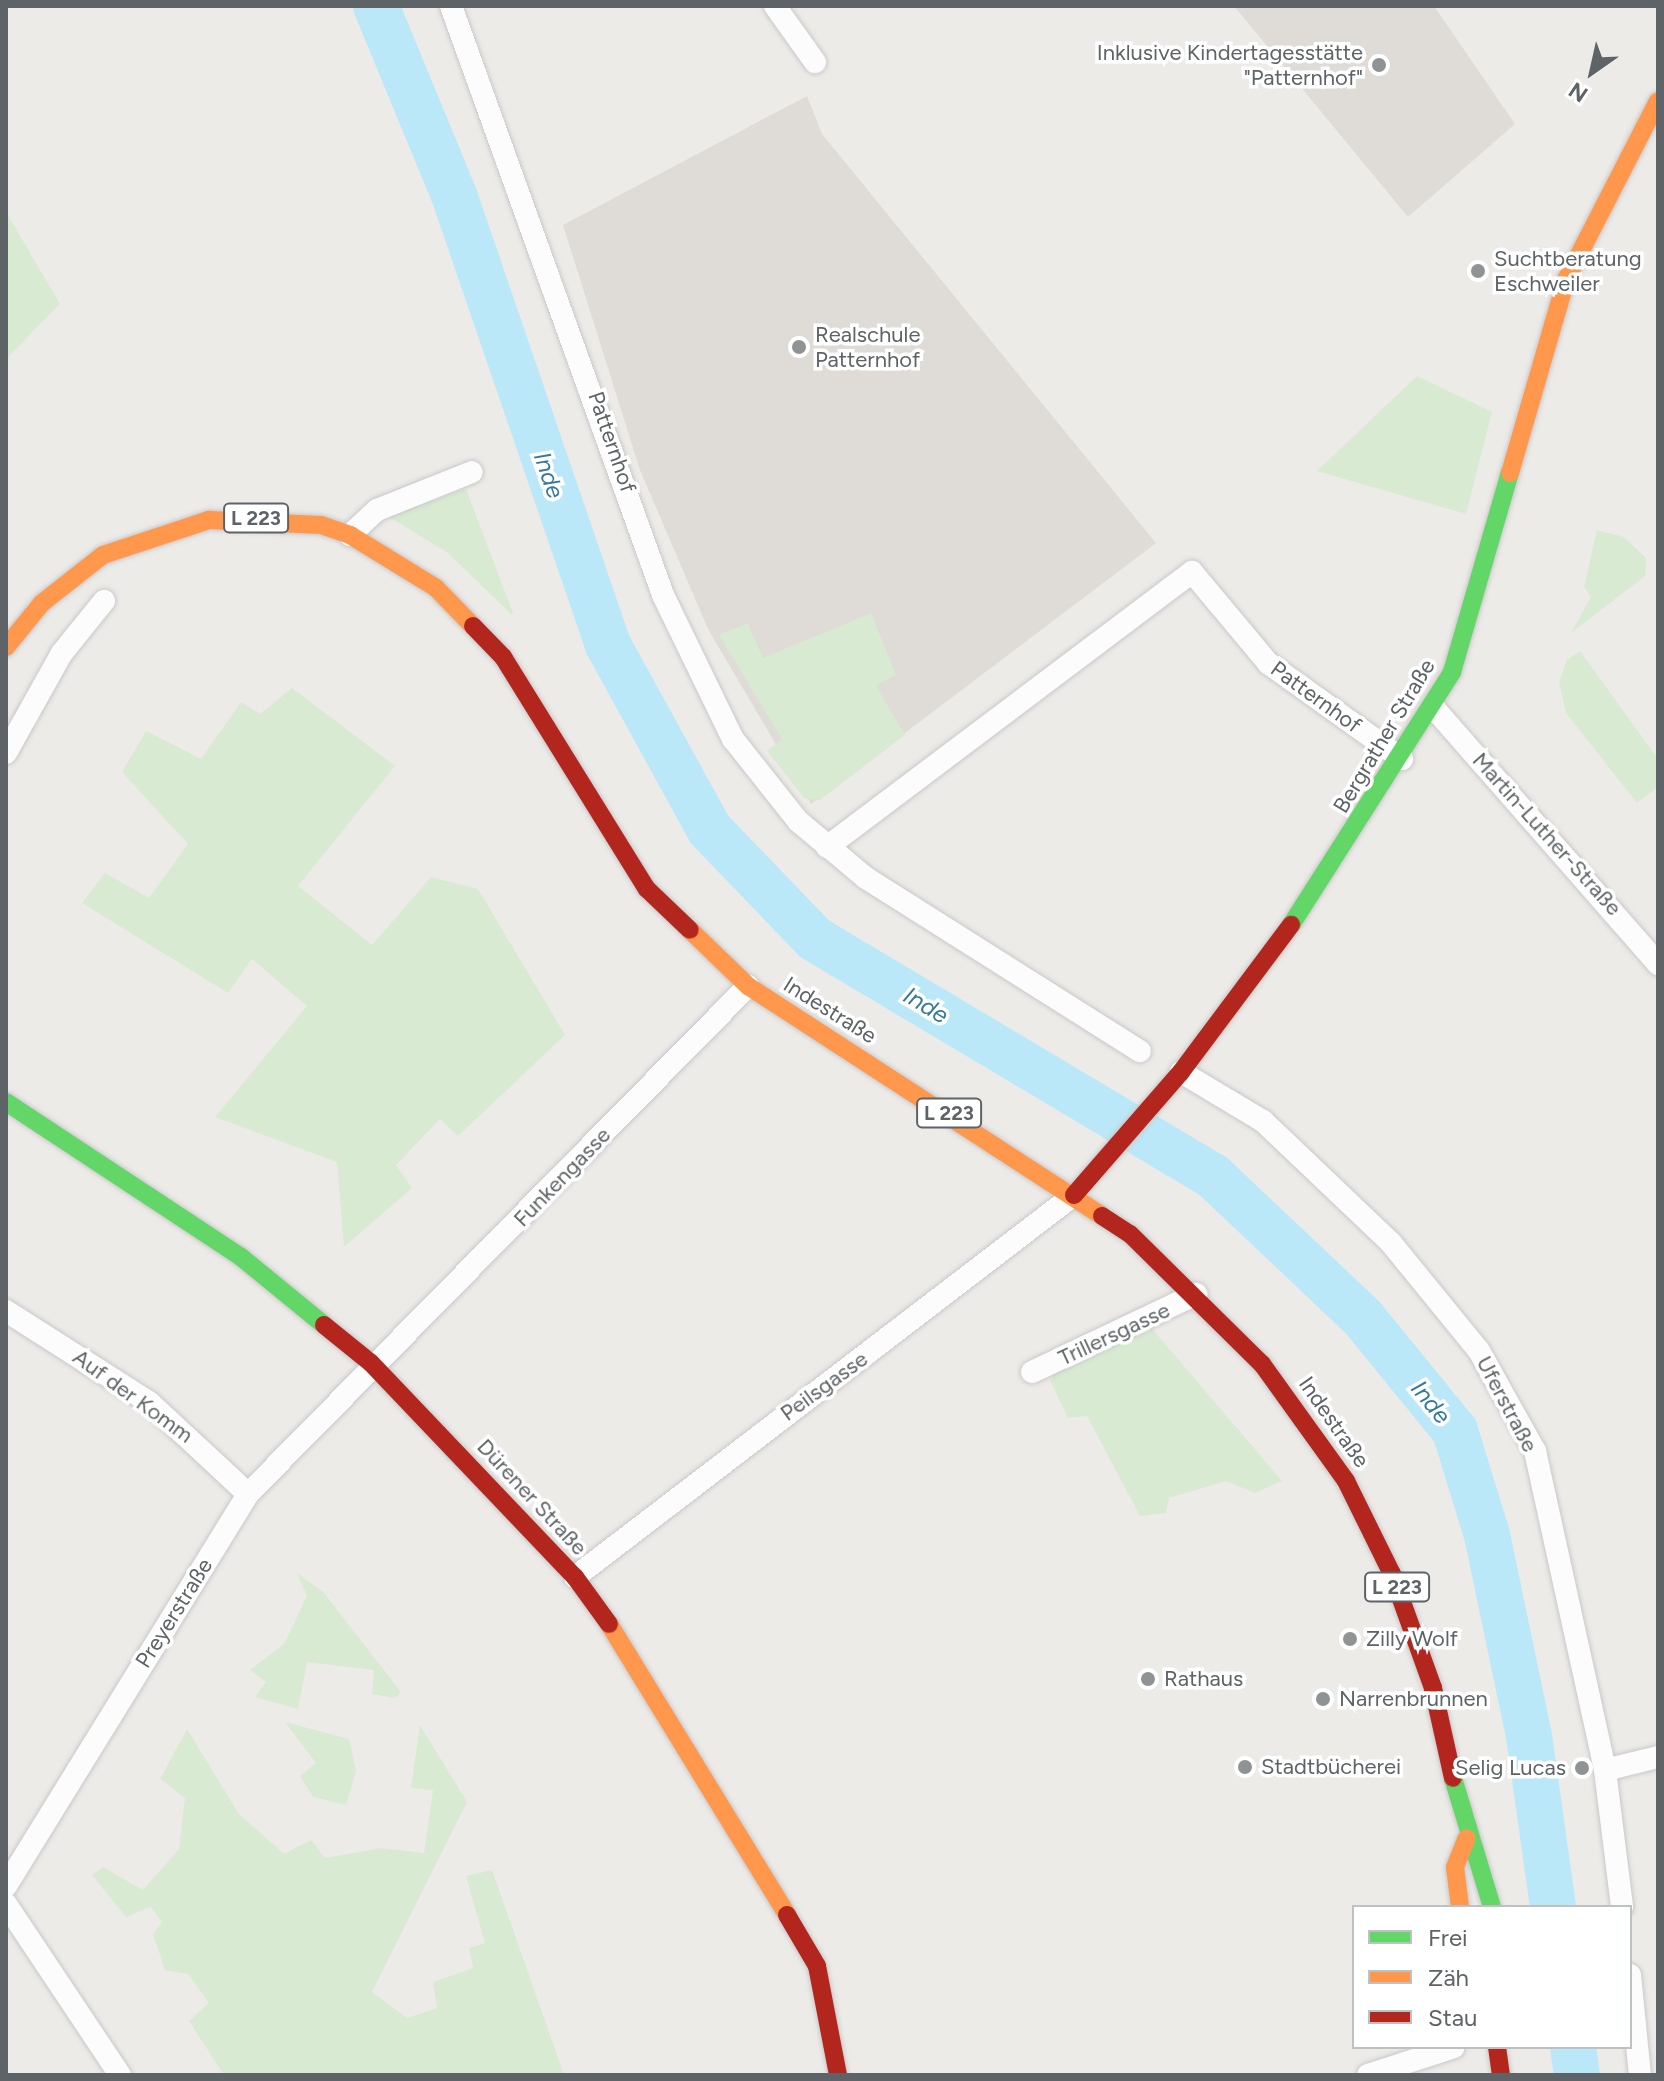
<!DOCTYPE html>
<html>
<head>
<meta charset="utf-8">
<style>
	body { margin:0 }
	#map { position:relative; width:1664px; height:2081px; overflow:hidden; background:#edebe8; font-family:Figtree,sans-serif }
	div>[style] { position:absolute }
	.education>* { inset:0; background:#dfdbd7 }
	.green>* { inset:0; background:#d8ead2 }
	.river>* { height:46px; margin:-23px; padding:0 23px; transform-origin:23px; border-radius:23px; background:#bbe8f8 }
	.roads { filter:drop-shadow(0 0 2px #c9c9c9) drop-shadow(0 0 2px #c9c9c9) }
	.street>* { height:22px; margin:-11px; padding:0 11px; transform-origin:11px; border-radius:11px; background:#fcfcfc }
	.fast>* { height:18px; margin:-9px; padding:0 9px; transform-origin:9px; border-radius:9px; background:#63d668 }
	.slow>* { height:18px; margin:-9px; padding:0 9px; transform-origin:9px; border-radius:9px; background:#ff974d }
	.jam>* { height:18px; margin:-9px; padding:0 9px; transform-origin:9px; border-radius:9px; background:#b3261e }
	.dots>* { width:22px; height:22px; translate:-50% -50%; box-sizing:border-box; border:4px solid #fff; border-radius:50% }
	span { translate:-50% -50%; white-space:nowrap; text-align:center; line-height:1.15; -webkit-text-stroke:7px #fff; paint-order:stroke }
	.shield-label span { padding:2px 6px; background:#fff; border:2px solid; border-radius:6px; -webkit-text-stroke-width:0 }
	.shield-label { font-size:20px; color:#5d6366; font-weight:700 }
	.poi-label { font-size:22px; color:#5d6366 }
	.right { translate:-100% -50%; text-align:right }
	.left { translate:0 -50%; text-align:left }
	.street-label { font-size:22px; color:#5d6366 }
	.water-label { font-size:24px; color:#34789d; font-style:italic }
	.frame { position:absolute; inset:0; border:8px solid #5d6366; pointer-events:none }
	.legend { position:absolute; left:1352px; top:1905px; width:280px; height:144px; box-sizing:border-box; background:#fff; border:2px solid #bec1c2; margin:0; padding:10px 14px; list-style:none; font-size:24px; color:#5d6366 }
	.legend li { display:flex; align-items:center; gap:16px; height:40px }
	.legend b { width:40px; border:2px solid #bec1c2 }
	.north { position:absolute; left:1552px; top:32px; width:80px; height:80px; -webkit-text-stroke:6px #fff; paint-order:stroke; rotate:214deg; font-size:22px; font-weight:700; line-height:32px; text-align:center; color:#5d6366 }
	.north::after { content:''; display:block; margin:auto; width:28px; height:36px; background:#5d6366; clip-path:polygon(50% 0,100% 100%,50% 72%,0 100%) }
</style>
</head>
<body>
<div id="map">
	<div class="education">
		<i style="clip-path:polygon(1234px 6px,1434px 6px,1515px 124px,1408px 217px)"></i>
		<i style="clip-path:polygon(807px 96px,822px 134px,1156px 543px,811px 804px,708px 629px,640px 470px,563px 225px)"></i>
	</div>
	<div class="green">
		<i style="clip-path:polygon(6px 212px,60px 304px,6px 359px)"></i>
		<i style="clip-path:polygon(1417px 376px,1492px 412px,1466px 514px,1317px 471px)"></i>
		<i style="clip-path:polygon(466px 489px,513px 613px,512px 615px,448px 553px,388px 516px)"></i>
		<i style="clip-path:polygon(1597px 530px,1624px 537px,1646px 558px,1645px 576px,1571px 633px,1591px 597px,1584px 587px)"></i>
		<i style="clip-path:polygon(871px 613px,896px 675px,876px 686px,905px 735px,820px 800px,805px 799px,767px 751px,782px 739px,719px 635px,748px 623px,763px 658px)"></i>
		<i style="clip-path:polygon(1580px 651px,1658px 759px,1658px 787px,1637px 803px,1566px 713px,1559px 682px,1567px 660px)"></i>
		<i style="clip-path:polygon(292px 688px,395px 766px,298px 886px,372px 945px,431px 877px,478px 889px,565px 1035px,458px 1136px,440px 1119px,396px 1165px,412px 1188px,344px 1247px,337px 1162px,215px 1117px,307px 1006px,252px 959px,228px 993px,82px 903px,105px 873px,149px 898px,188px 844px,122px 772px,146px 731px,201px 759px,241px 702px,260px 714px)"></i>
		<i style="clip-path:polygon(1148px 1324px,1282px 1481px,1255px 1493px,1226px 1481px,1169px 1498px,1166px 1513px,1140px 1516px,1087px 1416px,1068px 1418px,1050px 1380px,1059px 1367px)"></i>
		<i style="clip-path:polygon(297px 1573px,324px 1593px,401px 1692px,395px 1698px,372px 1694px,374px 1670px,307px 1662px,298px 1709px,255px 1697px,266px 1682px,250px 1670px,284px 1644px,307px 1596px)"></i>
		<i style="clip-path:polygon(285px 1722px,349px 1739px,356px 1771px,346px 1805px,313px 1797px,300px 1776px,316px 1763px)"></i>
		<i style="clip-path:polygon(420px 1725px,467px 1802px,372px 1992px,407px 2018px,437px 2008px,433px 1982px,473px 1968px,469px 1948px,485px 1943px,466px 1876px,492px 1870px,564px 2075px,224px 2075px,189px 2021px,209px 2003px,188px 1974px,165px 1970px,153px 1934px,162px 1922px,151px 1907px,126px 1917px,92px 1875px,103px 1867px,143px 1890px,179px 1849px,185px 1798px,160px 1779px,187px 1729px,239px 1814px,284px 1854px,311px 1840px,325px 1858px,381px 1848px,424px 1853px,433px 1790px,411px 1788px)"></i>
	</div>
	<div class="river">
		<i style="left:376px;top:6px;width:204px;rotate:67.6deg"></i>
		<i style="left:454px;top:195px;width:473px;rotate:71.1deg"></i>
		<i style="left:607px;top:643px;width:213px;rotate:61.2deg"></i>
		<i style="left:710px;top:830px;width:151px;rotate:46.1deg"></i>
		<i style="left:815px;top:939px;width:463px;rotate:30.8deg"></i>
		<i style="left:1213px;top:1176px;width:207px;rotate:43.4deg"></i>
		<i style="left:1363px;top:1318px;width:146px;rotate:50.8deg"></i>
		<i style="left:1455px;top:1431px;width:109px;rotate:72.9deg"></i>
		<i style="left:1487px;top:1535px;width:205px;rotate:78.2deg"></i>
		<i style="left:1529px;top:1736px;width:173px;rotate:82deg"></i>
		<i style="left:1573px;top:2047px;width:28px;rotate:82deg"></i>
	</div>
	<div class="roads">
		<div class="street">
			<i style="left:451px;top:6px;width:626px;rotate:70.2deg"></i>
			<i style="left:663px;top:595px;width:160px;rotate:64.1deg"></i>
			<i style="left:733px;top:739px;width:105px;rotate:51.6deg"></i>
			<i style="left:798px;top:821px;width:89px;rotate:40deg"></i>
			<i style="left:866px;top:878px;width:324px;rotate:32.3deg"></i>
			<i style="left:775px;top:6px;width:69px;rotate:54.5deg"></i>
			<i style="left:350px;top:535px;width:37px;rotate:-43deg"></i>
			<i style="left:377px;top:510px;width:102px;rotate:-21.8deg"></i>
			<i style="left:1433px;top:707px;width:342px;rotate:48.8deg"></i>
			<i style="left:6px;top:753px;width:115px;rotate:-60.8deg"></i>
			<i style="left:62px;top:653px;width:67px;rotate:-51.1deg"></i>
			<i style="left:827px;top:847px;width:457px;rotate:-37deg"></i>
			<i style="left:1192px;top:572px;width:119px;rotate:50.1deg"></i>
			<i style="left:1268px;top:663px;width:165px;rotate:35.6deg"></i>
			<i style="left:1181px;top:1072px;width:96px;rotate:30.9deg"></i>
			<i style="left:1263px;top:1121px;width:177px;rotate:43.6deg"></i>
			<i style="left:1391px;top:1243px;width:139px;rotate:50.8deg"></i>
			<i style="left:1479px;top:1351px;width:115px;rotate:60.8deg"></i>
			<i style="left:1535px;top:1451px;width:327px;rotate:77.6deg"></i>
			<i style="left:1605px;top:1770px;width:138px;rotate:82.9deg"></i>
			<i style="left:6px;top:1311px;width:169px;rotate:32.5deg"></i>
			<i style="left:149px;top:1402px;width:135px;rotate:42.9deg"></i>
			<i style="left:1032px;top:1372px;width:182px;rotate:-25.4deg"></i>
			<i style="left:575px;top:1577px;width:628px;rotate:-37.44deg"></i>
			<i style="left:1605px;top:1770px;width:55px;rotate:-13.8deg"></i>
			<i style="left:6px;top:1886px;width:461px;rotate:-58.3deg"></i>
			<i style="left:248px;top:1494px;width:713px;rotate:-45.45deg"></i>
			<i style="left:6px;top:1904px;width:206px;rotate:56.3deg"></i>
			<i style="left:1630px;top:1975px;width:100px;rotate:84.3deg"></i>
			<i style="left:1368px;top:2075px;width:90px;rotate:-18deg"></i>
		</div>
		<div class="fast">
			<i style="left:1291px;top:925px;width:300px;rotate:-57.5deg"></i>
			<i style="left:1452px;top:672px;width:207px;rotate:-73.8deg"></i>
			<i style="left:6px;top:1102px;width:282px;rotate:33.4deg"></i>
			<i style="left:241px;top:1257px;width:107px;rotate:39.3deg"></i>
			<i style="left:1453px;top:1778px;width:135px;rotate:73.2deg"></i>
		</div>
		<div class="slow">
			<i style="left:1510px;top:473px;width:201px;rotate:-73.8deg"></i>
			<i style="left:1566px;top:280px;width:201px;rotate:-62.8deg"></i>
			<i style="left:6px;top:647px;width:57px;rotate:-50.7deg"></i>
			<i style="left:42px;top:603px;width:78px;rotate:-38.2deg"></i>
			<i style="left:103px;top:555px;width:112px;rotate:-18.3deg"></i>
			<i style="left:209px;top:520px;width:112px;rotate:2.6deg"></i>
			<i style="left:321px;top:525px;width:31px;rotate:19deg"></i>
			<i style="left:350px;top:535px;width:101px;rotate:31.6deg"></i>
			<i style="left:436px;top:588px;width:53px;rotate:45.8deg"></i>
			<i style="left:690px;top:930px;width:81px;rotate:44deg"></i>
			<i style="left:748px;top:986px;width:422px;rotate:33deg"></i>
			<i style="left:609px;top:1624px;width:341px;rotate:58.5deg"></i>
			<i style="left:1460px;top:1907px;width:40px;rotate:-97.1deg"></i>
			<i style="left:1455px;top:1867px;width:31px;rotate:-68deg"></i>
		</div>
		<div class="jam">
			<i style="left:473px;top:626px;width:43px;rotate:45.9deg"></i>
			<i style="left:503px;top:657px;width:273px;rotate:58.2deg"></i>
			<i style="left:647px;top:889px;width:59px;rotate:43.6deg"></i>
			<i style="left:1074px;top:1195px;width:163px;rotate:-49deg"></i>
			<i style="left:1181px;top:1072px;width:184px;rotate:-53.2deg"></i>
			<i style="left:1102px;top:1216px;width:33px;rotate:33deg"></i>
			<i style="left:1130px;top:1234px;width:185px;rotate:44.6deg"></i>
			<i style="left:1262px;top:1364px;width:144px;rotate:54.3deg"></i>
			<i style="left:1346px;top:1481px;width:104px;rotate:63.7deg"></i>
			<i style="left:1392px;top:1574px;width:121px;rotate:70.2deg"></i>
			<i style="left:1433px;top:1688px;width:92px;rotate:77.5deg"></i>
			<i style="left:324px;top:1325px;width:60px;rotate:39deg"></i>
			<i style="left:371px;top:1363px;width:296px;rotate:46.4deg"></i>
			<i style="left:575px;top:1577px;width:58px;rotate:54.1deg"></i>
			<i style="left:787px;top:1915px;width:59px;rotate:59.5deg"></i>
			<i style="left:817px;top:1966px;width:111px;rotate:79.1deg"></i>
			<i style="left:1497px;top:2047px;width:28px;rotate:82deg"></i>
		</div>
	</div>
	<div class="dots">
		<i style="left:1379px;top:65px;background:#8f9394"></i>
		<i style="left:1478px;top:271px;background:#8f9394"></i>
		<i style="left:799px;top:347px;background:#8f9394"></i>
		<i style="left:1350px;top:1639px;background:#8f9394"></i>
		<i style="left:1148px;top:1679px;background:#8f9394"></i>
		<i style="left:1323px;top:1699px;background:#8f9394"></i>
		<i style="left:1245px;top:1767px;background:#8f9394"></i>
		<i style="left:1582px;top:1768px;background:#8f9394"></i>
	</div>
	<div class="shield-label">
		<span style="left:256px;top:518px">L 223</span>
		<span style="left:949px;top:1113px">L 223</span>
		<span style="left:1397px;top:1587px">L 223</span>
	</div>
	<div class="poi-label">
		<span class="right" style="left:1363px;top:65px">Inklusive Kindertagesstätte<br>"Patternhof"</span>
		<span class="left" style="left:1494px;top:271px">Suchtberatung<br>Eschweiler</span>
		<span class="left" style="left:815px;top:347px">Realschule<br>Patternhof</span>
		<span class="left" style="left:1366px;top:1639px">Zilly Wolf</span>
		<span class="left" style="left:1164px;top:1679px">Rathaus</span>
		<span class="left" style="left:1339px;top:1699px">Narrenbrunnen</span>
		<span class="left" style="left:1261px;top:1767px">Stadtbücherei</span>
		<span class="right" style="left:1566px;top:1768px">Selig Lucas</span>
	</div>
	<div class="street-label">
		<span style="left:612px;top:442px;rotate:71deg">Patternhof</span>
		<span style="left:1316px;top:697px;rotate:36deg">Patternhof</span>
		<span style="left:1384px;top:736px;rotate:-59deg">Bergrather Straße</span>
		<span style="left:1547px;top:834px;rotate:48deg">Martin-Luther-Straße</span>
		<span style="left:830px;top:1010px;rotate:32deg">Indestraße</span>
		<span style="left:562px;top:1177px;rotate:-46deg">Funkengasse</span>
		<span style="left:1114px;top:1334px;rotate:-25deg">Trillersgasse</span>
		<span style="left:824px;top:1386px;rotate:-36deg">Peilsgasse</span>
		<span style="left:133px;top:1396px;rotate:36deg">Auf der Komm</span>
		<span style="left:1507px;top:1404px;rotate:62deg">Uferstraße</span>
		<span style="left:1334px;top:1422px;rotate:55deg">Indestraße</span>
		<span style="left:532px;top:1497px;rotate:47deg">Dürener Straße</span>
		<span style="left:174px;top:1613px;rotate:-58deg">Preyerstraße</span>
	</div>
	<div class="water-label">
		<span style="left:549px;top:475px;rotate:71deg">Inde</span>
		<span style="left:926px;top:1005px;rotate:31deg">Inde</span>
		<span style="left:1431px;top:1402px;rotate:51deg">Inde</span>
	</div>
	<div class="frame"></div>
	<ul class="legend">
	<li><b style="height:10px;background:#63d668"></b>Frei</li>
	<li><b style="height:10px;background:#ff974d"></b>Zäh</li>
	<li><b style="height:10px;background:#b3261e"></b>Stau</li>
	</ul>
	<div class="north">N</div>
</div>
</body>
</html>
